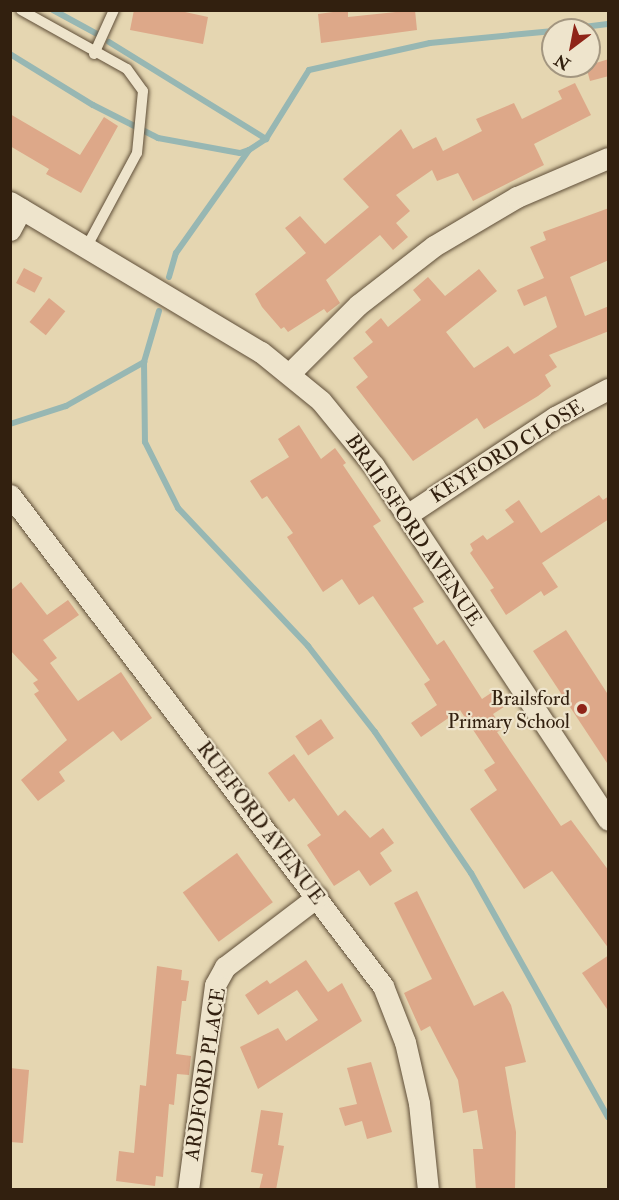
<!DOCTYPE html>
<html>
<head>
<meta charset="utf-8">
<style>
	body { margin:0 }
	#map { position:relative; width:619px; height:1200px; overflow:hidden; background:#e5d6b1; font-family:"IM FELL Double Pica",serif }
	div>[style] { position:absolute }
	.stream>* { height:6px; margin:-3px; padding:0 3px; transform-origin:3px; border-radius:3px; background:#97b7b3 }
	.building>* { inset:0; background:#dda889; transform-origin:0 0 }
	.roads { filter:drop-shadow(0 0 2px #5f4e38) drop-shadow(0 0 2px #5f4e38) }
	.lane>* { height:10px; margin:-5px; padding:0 5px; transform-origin:5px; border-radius:5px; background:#eee4cc }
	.street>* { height:21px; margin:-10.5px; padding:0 10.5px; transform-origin:10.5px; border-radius:10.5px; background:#eee4cc }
	.dots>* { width:16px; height:16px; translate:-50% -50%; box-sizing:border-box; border:3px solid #eee4cc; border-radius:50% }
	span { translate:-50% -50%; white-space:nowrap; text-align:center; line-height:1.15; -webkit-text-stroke:4.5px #eee4cc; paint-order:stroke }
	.street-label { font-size:20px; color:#32200f }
	.poi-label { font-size:20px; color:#32200f }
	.right { translate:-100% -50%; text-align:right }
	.frame { position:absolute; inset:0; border:12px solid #32200f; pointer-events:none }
	.north { position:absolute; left:541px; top:18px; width:60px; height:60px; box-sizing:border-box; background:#eee4cc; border:2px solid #a39680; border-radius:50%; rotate:212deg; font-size:16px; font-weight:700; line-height:24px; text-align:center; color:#32200f }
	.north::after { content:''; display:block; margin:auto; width:21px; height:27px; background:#8f2418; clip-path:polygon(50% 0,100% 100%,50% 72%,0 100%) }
</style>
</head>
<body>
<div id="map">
	<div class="stream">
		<i style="left:53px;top:10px;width:50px;rotate:28.6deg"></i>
		<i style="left:560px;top:30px;width:48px;rotate:-7.1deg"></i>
		<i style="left:109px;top:42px;width:185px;rotate:31.7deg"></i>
		<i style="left:10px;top:54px;width:97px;rotate:31.6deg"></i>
		<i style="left:93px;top:105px;width:73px;rotate:26.9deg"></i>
		<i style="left:158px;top:138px;width:83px;rotate:10.4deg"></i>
		<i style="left:240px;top:153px;width:9px;rotate:-18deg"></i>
		<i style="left:169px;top:277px;width:25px;rotate:-74deg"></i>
		<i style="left:176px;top:253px;width:126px;rotate:-54.7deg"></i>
		<i style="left:249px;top:150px;width:20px;rotate:-33deg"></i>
		<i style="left:266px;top:139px;width:81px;rotate:-58.1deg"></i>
		<i style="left:309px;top:70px;width:124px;rotate:-12.6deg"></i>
		<i style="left:430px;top:43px;width:124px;rotate:-5.6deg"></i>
		<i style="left:144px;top:362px;width:80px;rotate:89.3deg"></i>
		<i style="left:145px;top:442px;width:74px;rotate:63.4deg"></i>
		<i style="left:178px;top:508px;width:190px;rotate:46.7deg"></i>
		<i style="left:308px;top:646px;width:109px;rotate:52.1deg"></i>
		<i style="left:375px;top:732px;width:171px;rotate:55.8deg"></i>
		<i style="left:471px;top:873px;width:280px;rotate:60.7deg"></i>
		<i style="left:10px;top:424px;width:59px;rotate:-17.8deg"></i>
		<i style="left:66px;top:406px;width:90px;rotate:-29.4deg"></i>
		<i style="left:144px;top:362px;width:53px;rotate:-73.6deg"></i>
	</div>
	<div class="building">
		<i style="clip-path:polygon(134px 10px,176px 10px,208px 17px,203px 44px,130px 30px)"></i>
		<i style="clip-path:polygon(348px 10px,348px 17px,415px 10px,417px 30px,321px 43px,318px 14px)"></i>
		<i style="clip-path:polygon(609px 59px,609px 76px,590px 81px,586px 66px)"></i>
		<i style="clip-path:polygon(575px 83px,591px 115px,534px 144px,544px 165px,473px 201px,458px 173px,437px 181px,432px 170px,396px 195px,410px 211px,396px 223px,408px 237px,393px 250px,380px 235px,326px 280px,340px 303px,327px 313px,324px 309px,288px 332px,284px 327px,281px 329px,262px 307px,255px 294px,306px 253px,285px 228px,300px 216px,325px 244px,369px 207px,343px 179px,401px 129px,413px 149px,436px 137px,443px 151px,482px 131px,476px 119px,514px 103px,522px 119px,562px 99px,558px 91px)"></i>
		<i style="clip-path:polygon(10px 114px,80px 155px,104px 117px,118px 126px,81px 193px,46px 174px,49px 169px,10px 146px)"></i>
		<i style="clip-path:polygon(609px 208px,609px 260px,570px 277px,585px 316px,609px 306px,609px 331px,549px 355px,557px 367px,545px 375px,551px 386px,538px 396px,484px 429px,477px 418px,413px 461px,356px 387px,368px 377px,353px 358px,373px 342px,365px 332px,381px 318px,388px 327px,421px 300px,413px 290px,428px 277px,445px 296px,479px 269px,497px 291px,446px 332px,474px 368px,508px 346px,514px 354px,557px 327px,546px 296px,524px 306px,517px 290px,544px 278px,530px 247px,546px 240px,543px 232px)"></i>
		<i style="left:24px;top:268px;width:21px;height:17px;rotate:28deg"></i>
		<i style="left:49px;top:298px;width:21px;height:31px;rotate:39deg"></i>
		<i style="clip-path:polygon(299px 425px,321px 459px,335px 448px,346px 463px,343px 465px,381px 521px,373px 526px,424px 602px,413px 608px,437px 645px,444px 640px,482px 699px,497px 689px,507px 705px,493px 714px,503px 729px,497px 732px,561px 826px,571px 820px,609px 871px,609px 949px,552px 871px,524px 889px,470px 809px,497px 790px,484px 770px,495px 763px,460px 710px,421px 737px,411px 723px,437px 705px,424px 684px,430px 680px,373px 596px,359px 605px,342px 579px,323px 592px,287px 537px,293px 533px,267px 496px,262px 499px,250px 481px,289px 457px,278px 439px)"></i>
		<i style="clip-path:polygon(599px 495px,603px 500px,609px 496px,609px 519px,542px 563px,558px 587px,544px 596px,541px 591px,506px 615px,490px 590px,494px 588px,470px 553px,473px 550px,470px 544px,483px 535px,487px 540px,514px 522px,505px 510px,519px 500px,541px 533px)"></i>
		<i style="clip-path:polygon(21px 582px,47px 615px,68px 600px,79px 615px,43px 640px,57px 658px,50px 663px,78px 701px,121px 672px,152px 718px,121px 741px,113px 731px,59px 772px,65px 781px,38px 801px,21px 780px,67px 740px,34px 694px,39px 691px,33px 683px,38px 680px,10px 650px,10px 591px)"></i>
		<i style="clip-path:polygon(566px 630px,609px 696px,609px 766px,533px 651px)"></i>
		<i style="left:321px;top:719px;width:23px;height:31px;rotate:56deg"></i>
		<i style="clip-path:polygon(294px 754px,338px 816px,345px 810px,370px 838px,383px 828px,394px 843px,380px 853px,392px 871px,370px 886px,359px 870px,334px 886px,307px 845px,321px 835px,294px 798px,289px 802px,268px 773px)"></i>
		<i style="left:237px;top:853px;width:61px;height:67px;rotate:54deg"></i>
		<i style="clip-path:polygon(417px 891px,474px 1006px,503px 991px,511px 1005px,526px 1062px,505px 1067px,516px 1132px,515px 1190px,476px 1190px,473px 1149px,483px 1149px,477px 1110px,463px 1113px,458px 1080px,430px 1026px,421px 1031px,404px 993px,432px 979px,394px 903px)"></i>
		<i style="clip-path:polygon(609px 955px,609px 1012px,582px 973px)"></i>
		<i style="clip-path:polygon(306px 960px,328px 992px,342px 983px,362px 1021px,258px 1089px,240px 1047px,278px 1028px,286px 1041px,318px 1020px,297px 990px,258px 1015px,245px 995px,267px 980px,270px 984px)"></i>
		<i style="clip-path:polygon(157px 966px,182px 970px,181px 980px,189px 981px,186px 1001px,182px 1001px,176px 1054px,191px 1056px,189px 1075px,177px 1074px,174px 1105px,169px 1104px,163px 1177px,156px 1176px,155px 1186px,116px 1181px,119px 1151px,134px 1153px,140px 1085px,146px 1086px)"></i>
		<i style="clip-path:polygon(371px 1062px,392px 1132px,367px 1139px,362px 1121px,345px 1126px,339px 1108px,357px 1104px,347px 1068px)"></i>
		<i style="clip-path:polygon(10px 1068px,29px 1070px,23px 1143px,10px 1142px)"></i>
		<i style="clip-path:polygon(261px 1110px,283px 1113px,278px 1145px,284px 1146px,276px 1190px,259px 1190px,263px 1174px,251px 1172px)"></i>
	</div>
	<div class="roads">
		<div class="lane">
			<i style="left:21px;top:10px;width:121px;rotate:29.1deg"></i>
			<i style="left:127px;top:69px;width:27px;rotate:54deg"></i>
			<i style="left:143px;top:91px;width:62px;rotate:95.5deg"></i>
			<i style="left:137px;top:153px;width:108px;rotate:118.2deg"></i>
			<i style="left:94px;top:54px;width:48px;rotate:-65.6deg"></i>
		</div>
		<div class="street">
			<i style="left:10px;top:202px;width:292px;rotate:30.9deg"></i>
			<i style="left:261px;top:352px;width:77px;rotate:39.2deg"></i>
			<i style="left:321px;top:401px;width:84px;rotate:50.8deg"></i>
			<i style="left:374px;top:466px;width:424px;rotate:56.5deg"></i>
			<i style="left:10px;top:230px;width:24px;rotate:-62deg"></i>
			<i style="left:290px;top:373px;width:96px;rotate:-45deg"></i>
			<i style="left:358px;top:305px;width:96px;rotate:-37.8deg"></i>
			<i style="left:434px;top:246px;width:96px;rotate:-30.6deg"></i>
			<i style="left:517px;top:197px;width:99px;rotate:-23.2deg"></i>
			<i style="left:10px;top:495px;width:617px;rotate:52.78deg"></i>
			<i style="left:383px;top:986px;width:60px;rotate:68.6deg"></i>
			<i style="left:405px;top:1042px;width:63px;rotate:77.1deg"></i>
			<i style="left:419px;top:1103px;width:87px;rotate:84.1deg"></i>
			<i style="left:407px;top:515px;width:178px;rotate:-33.5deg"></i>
			<i style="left:555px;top:417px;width:60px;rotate:-27.8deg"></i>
			<i style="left:188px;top:1190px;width:207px;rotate:-82.5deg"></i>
			<i style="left:215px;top:985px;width:21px;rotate:-61deg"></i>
			<i style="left:225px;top:967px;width:116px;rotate:-37.3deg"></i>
		</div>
	</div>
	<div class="dots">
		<i style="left:582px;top:709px;background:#8f2418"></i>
	</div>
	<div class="street-label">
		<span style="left:507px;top:451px;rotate:-32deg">KEYFORD CLOSE</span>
		<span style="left:414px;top:530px;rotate:56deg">BRAILSFORD AVENUE</span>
		<span style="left:261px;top:823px;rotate:53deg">RUEFORD AVENUE</span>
		<span style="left:205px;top:1074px;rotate:-81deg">ARDFORD PLACE</span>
	</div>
	<div class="poi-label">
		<span class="right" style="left:570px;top:710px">Brailsford<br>Primary School</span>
	</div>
	<div class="frame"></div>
	<div class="north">N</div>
</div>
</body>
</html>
